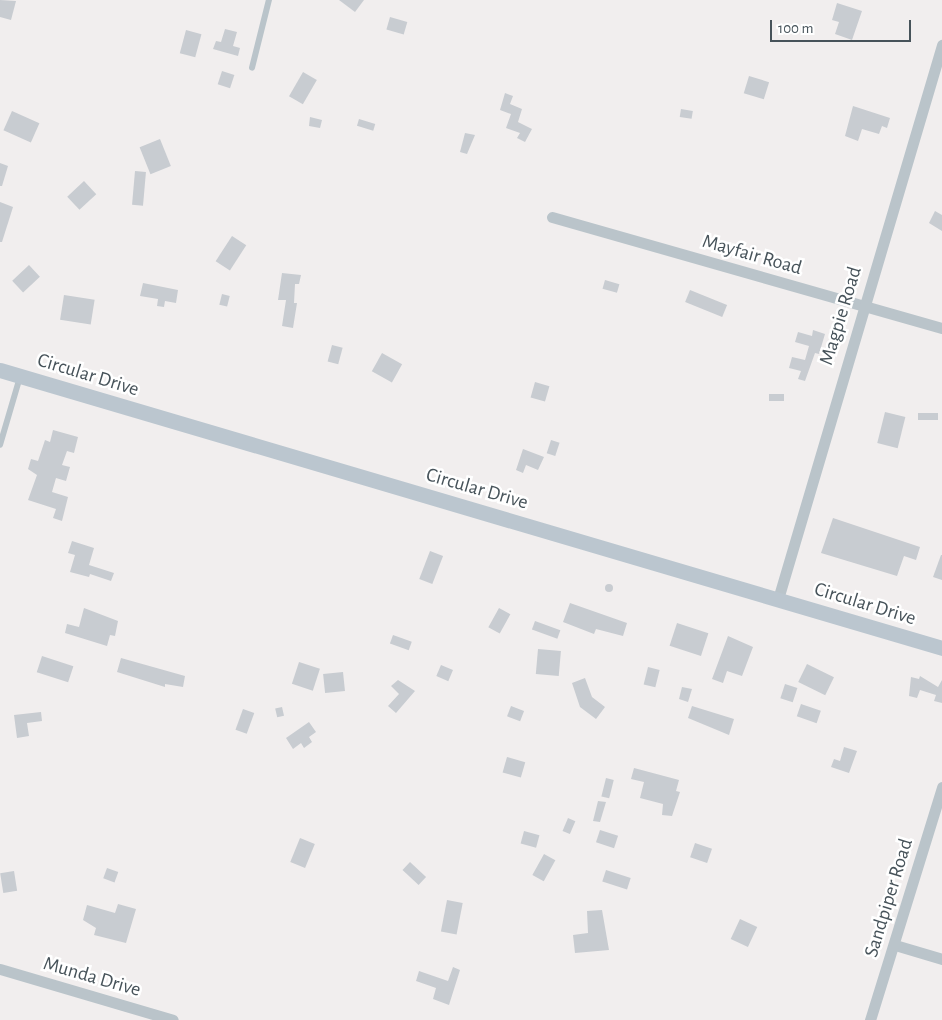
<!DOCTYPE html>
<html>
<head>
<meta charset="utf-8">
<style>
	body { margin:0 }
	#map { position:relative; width:942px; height:1020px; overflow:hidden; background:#f1eeee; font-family:"Alegreya Sans",sans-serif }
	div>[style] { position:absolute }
	.building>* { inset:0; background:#c8ccd1; transform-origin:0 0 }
	.round { border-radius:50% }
	.lane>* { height:5.5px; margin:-2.75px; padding:0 2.75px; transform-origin:2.75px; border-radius:2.75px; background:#bac4ca }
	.street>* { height:11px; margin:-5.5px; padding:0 5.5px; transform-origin:5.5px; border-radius:5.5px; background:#bac4ca }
	.secondary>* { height:15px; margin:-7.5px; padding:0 7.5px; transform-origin:7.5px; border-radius:7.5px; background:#bbc6cf }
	span { translate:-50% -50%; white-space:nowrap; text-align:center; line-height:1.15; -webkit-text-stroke:5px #fff; paint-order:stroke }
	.street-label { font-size:20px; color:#47535a }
	.scale { position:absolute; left:770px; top:20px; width:141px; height:22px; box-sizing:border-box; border:2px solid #47535a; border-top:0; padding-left:6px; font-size:15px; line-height:18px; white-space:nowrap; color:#47535a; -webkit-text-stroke:4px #fff; paint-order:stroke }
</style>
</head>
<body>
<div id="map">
	<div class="building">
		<i style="clip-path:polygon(0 0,16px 1px,11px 20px,0 17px)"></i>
		<i style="clip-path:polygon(339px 0,364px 0,355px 12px)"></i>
		<i style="clip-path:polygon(837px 3px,862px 11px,852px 40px,835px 34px,839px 22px,832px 20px)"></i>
		<i style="left:390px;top:17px;width:18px;height:13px;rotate:16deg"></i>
		<i style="clip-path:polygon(225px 29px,237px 32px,233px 46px,240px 48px,238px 56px,213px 49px,216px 41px,221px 42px)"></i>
		<i style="left:186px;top:30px;width:16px;height:24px;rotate:15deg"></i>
		<i style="left:222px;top:71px;width:13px;height:14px;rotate:18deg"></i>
		<i style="left:303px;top:72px;width:16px;height:28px;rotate:30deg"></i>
		<i style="left:749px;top:76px;width:21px;height:18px;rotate:17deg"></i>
		<i style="clip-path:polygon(505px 93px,513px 96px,510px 104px,522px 109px,518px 122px,532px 129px,525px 142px,517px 138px,520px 133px,506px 128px,511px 114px,500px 110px)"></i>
		<i style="clip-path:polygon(853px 106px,890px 118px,887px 128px,882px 126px,879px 134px,862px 129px,858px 141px,845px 136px)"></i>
		<i style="left:681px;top:109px;width:12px;height:8px;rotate:9deg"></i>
		<i style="left:12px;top:111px;width:30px;height:21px;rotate:24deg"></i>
		<i style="clip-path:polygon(310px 117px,322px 120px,320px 128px,309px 126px)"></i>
		<i style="left:359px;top:119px;width:17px;height:7px;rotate:17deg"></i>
		<i style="clip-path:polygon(465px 133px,475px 135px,467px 154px,460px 152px)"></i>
		<i style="left:160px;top:139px;width:29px;height:22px;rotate:68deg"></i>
		<i style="clip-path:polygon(0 163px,8px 166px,2px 186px,0 186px)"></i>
		<i style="left:135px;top:171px;width:11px;height:34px;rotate:5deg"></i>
		<i style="left:84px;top:181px;width:18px;height:23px;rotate:47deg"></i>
		<i style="clip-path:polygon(0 202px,13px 207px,2px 242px,0 242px)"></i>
		<i style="clip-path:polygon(935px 211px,942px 215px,942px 231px,929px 223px)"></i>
		<i style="left:232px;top:236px;width:17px;height:30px;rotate:33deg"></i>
		<i style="left:29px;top:265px;width:16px;height:23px;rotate:47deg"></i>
		<i style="clip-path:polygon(282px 273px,301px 275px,299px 284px,295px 284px,294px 303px,297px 303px,293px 328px,282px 326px,286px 300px,278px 300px)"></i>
		<i style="left:605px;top:280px;width:15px;height:9px;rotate:16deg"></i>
		<i style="clip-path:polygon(143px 283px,178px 290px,176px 303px,165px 301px,164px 307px,157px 306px,158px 299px,140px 296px)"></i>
		<i style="left:690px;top:290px;width:40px;height:13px;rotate:22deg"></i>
		<i style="left:222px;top:294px;width:8px;height:11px;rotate:14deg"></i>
		<i style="left:64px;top:295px;width:31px;height:25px;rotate:9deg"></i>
		<i style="clip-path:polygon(813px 330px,825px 334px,819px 354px,815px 353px,805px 381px,798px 379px,801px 371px,789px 368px,792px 357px,805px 360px,809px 346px,795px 342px,798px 332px,812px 336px)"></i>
		<i style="left:332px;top:345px;width:11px;height:17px;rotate:15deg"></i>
		<i style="left:382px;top:353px;width:23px;height:21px;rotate:29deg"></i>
		<i style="left:535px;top:382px;width:15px;height:16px;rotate:16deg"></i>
		<i style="left:769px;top:394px;width:15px;height:7px"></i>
		<i style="left:885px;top:412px;width:21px;height:32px;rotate:14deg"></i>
		<i style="left:918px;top:413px;width:20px;height:7px"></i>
		<i style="clip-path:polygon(53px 430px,78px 437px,74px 453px,67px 451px,62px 465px,70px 467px,66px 481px,56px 478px,52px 492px,68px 497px,62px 521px,53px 518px,56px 509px,28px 500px,37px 475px,28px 469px,31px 459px,38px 461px,45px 440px,50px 442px)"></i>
		<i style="left:551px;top:440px;width:9px;height:14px;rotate:18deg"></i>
		<i style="clip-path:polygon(523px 449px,544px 457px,538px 470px,526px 465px,523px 473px,516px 470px)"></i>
		<i style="clip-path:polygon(833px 518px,920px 547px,916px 560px,904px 556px,897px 576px,821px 553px)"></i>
		<i style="clip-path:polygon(72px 541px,94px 548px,89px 565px,114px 573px,111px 581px,90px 574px,89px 577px,70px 572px,75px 555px,68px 553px)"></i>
		<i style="left:430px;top:551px;width:14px;height:30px;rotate:21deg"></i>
		<i style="clip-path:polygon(941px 555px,942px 555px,942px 580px,933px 577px)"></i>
		<i class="round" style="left:605px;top:584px;width:8px;height:8px"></i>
		<i style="clip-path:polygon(570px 603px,627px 623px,623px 636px,596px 629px,594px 634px,563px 622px)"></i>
		<i style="clip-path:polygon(84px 608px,118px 621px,115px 636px,110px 635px,107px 646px,65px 633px,67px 624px,79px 627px)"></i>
		<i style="left:499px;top:608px;width:13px;height:22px;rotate:29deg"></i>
		<i style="left:535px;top:621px;width:27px;height:9px;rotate:20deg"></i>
		<i style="left:677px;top:623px;width:33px;height:24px;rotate:18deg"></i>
		<i style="left:393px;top:635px;width:20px;height:9px;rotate:20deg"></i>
		<i style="clip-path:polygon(728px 636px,753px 647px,742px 676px,727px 671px,723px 683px,712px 679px)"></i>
		<i style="left:538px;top:649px;width:23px;height:25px;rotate:5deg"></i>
		<i style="left:42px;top:656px;width:33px;height:17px;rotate:18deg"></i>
		<i style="clip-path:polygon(121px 658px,185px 676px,183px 687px,165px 684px,165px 687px,117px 672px)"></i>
		<i style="left:299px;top:662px;width:22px;height:23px;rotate:18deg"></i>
		<i style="left:807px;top:664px;width:30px;height:20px;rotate:26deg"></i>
		<i style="left:441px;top:665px;width:13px;height:12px;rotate:23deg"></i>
		<i style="left:648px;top:667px;width:12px;height:18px;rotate:14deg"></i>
		<i style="left:343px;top:672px;width:19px;height:20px;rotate:84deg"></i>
		<i style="clip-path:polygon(920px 676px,938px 687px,942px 680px,942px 703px,934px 701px,936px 695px,920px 690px,917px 698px,909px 696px,911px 677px,919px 679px)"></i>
		<i style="clip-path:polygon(585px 678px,592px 697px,605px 707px,596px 719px,580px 707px,572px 683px)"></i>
		<i style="clip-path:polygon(398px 680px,415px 691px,396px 713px,388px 706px,399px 694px,391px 686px)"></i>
		<i style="left:785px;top:684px;width:13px;height:15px;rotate:18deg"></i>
		<i style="clip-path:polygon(682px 687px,692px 689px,688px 702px,679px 699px)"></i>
		<i style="left:801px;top:704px;width:21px;height:13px;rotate:19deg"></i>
		<i style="left:511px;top:706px;width:14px;height:11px;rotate:21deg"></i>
		<i style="clip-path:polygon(692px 706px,734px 719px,729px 735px,688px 718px)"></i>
		<i style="left:282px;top:707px;width:9px;height:7px;rotate:77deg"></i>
		<i style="left:243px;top:709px;width:12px;height:22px;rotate:20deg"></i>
		<i style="clip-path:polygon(41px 712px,42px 721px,27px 723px,29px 736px,17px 738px,14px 715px)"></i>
		<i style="clip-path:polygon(309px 722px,316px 732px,309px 737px,312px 742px,304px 748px,301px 743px,293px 749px,286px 738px)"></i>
		<i style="clip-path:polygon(844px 747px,857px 751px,849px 773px,831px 767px,834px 759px,840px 761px)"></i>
		<i style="left:507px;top:757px;width:19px;height:16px;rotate:16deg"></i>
		<i style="clip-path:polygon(634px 768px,679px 780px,676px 791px,680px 792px,672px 816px,662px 815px,663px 804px,640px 798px,644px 782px,631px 779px)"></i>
		<i style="left:606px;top:778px;width:8px;height:19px;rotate:14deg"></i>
		<i style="clip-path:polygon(598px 801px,606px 802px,600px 822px,593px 821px)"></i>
		<i style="left:568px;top:818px;width:8px;height:14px;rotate:23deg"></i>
		<i style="left:600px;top:830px;width:19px;height:13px;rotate:18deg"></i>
		<i style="left:524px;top:831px;width:16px;height:13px;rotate:15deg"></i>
		<i style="left:300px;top:838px;width:16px;height:26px;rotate:22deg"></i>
		<i style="left:695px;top:843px;width:18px;height:15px;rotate:19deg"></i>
		<i style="left:544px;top:854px;width:13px;height:24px;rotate:29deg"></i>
		<i style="left:410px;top:862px;width:22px;height:11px;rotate:43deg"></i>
		<i style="left:107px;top:868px;width:12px;height:11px;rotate:20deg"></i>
		<i style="left:606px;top:870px;width:26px;height:12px;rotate:18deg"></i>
		<i style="left:14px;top:871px;width:20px;height:14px;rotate:81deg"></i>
		<i style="left:447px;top:900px;width:16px;height:32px;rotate:11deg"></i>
		<i style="clip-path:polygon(118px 904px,136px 909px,126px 943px,94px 935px,96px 928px,83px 920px,87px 905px,115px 913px)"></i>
		<i style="clip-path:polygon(602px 910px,609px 950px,575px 953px,573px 935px,588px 933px,587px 911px)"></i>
		<i style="left:740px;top:919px;width:19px;height:22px;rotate:25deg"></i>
		<i style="clip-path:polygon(453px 967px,460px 970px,449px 1005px,433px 999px,436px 988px,416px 981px,419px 971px,448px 981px)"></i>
	</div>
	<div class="lane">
		<i style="left:252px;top:68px;width:70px;rotate:-76deg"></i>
		<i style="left:0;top:445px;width:71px;rotate:-73.6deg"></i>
	</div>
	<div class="street">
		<i style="left:552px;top:217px;width:405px;rotate:15.9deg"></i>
		<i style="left:778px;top:599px;width:578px;rotate:-73.51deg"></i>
		<i style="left:895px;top:945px;width:49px;rotate:16.6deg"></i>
		<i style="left:0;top:969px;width:180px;rotate:16.4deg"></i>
		<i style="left:870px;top:1020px;width:244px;rotate:-72.8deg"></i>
	</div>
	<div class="secondary">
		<i style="left:0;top:370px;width:982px;rotate:16.44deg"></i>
	</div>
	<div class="street-label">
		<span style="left:752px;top:255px;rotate:16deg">Mayfair Road</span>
		<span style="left:841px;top:316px;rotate:-73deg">Magpie Road</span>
		<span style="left:88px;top:375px;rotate:17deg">Circular Drive</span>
		<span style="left:477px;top:489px;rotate:16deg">Circular Drive</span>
		<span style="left:865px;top:604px;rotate:17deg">Circular Drive</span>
		<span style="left:889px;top:898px;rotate:-73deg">Sandpiper Road</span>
		<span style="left:92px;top:977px;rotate:16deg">Munda Drive</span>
	</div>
	<div class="scale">100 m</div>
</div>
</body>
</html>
